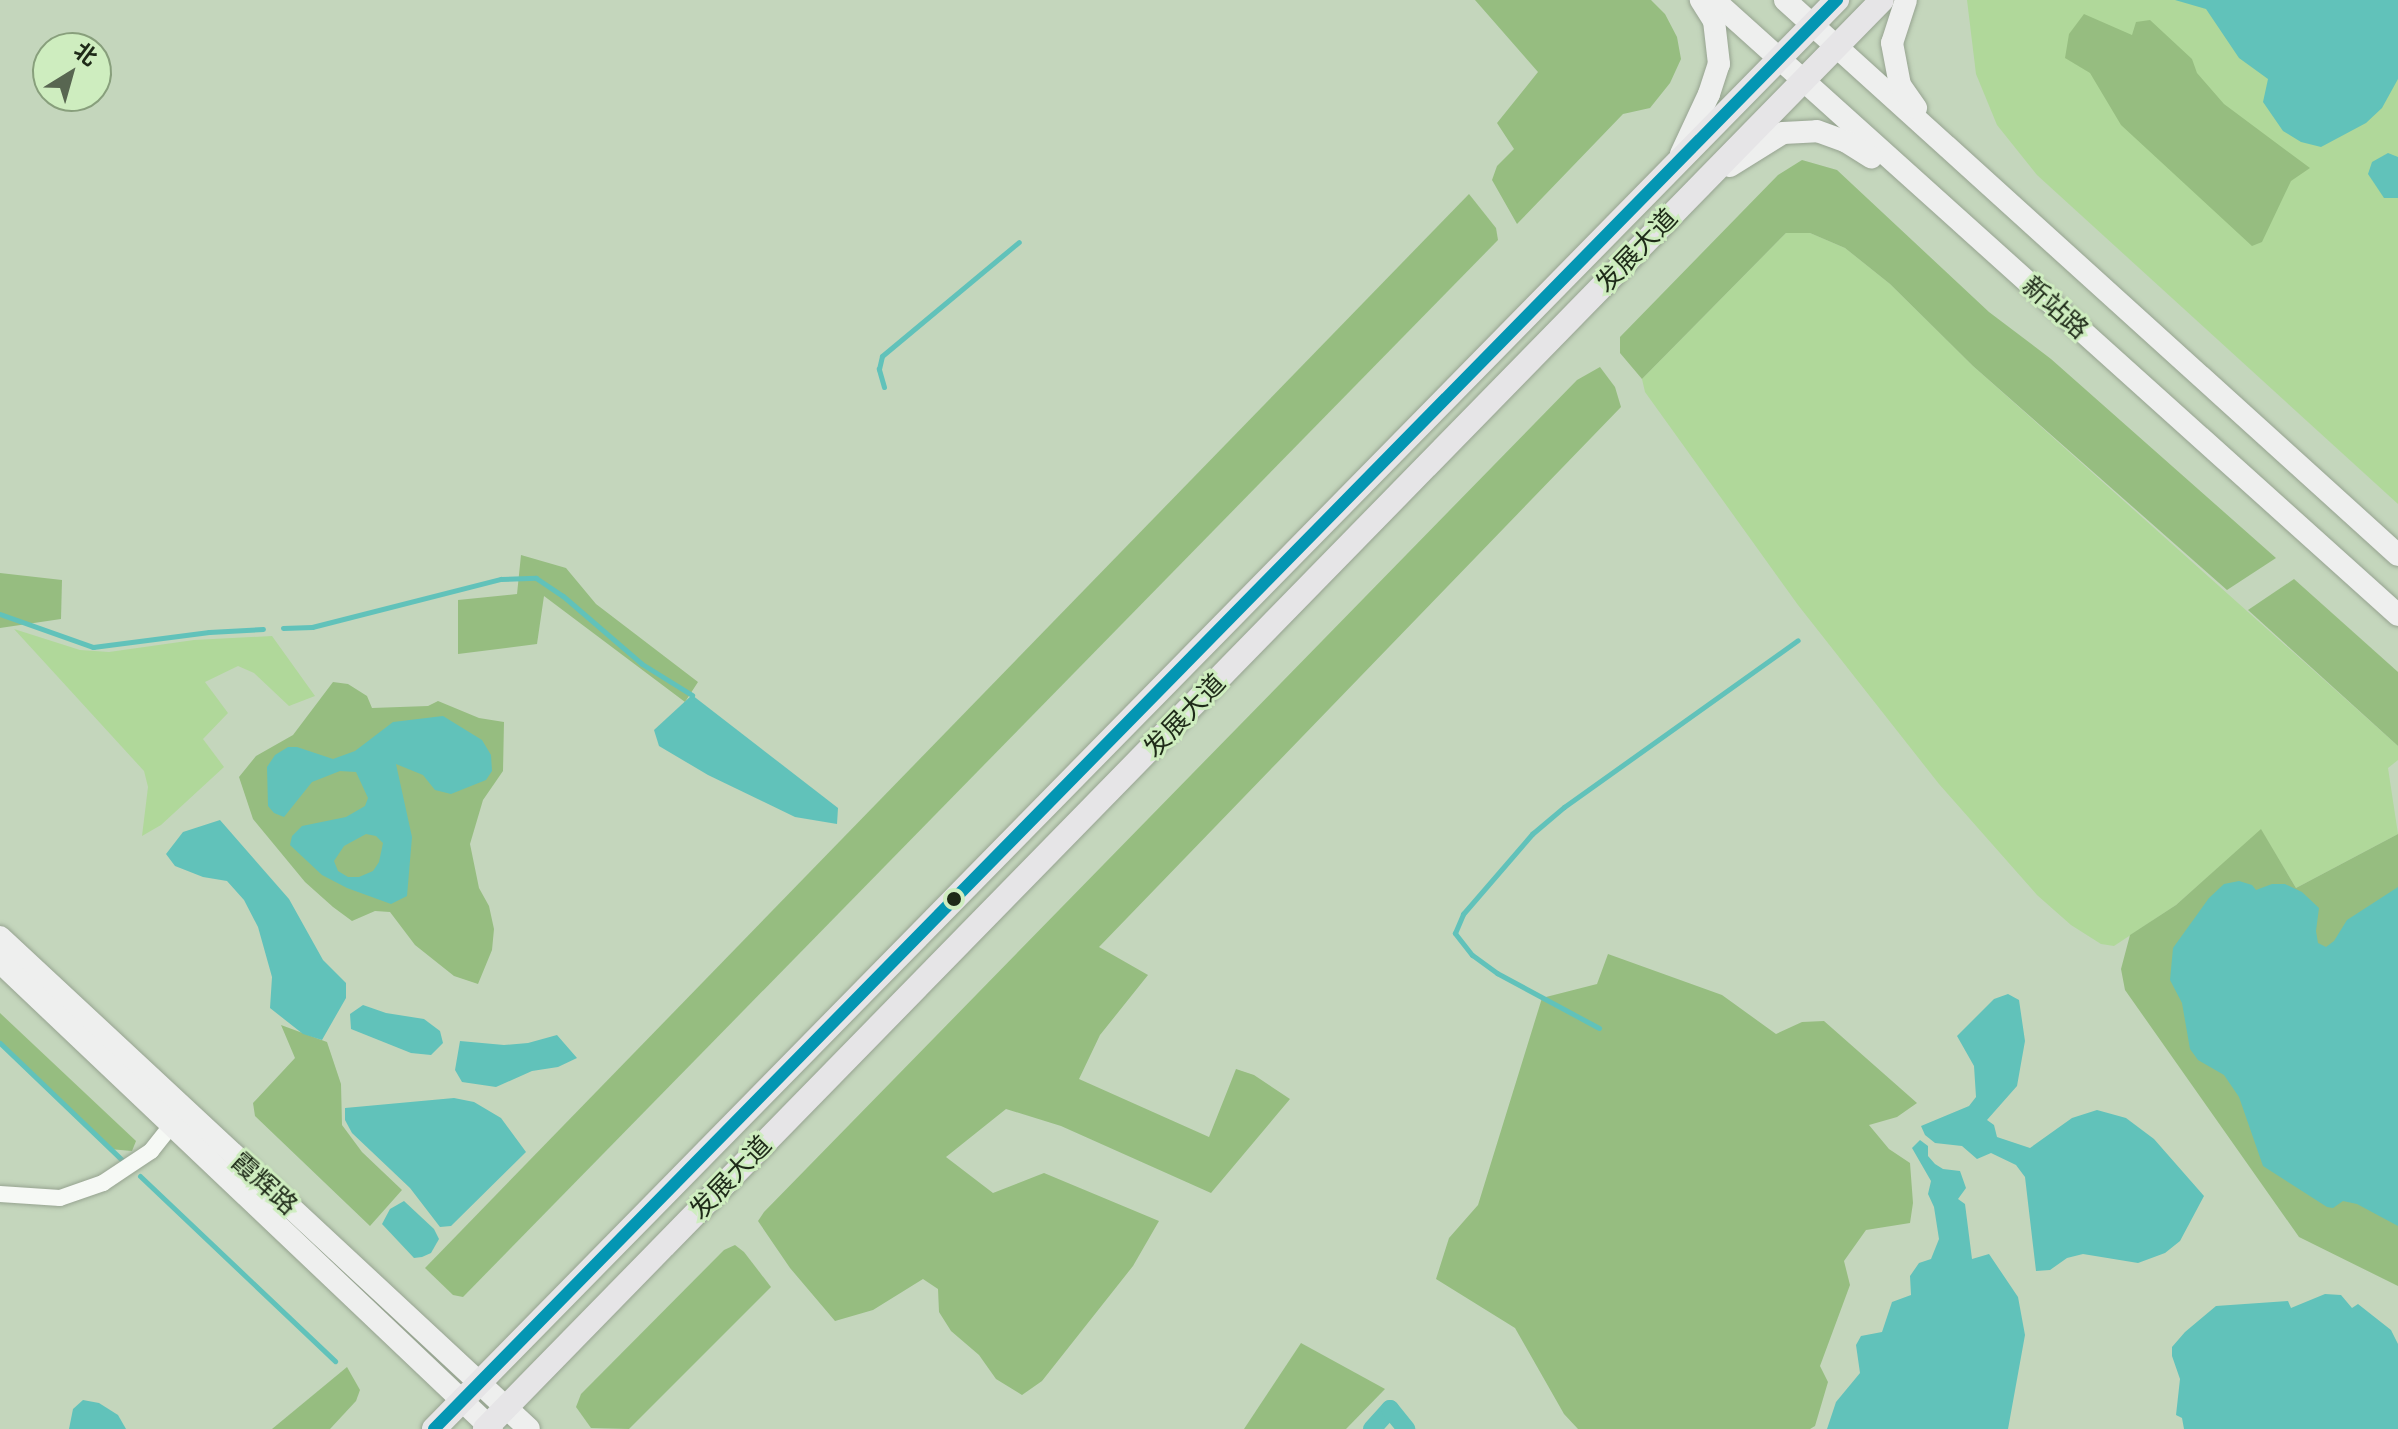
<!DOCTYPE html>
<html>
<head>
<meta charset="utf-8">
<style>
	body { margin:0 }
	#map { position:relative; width:2398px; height:1429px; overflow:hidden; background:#c4d6bc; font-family:"Fira Sans","Noto Sans SC",sans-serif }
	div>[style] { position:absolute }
	.green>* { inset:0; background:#b0d89a }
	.forest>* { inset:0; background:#96bd80 }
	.water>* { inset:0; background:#61c2ba }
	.stream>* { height:5px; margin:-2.5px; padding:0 2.5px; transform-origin:2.5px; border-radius:2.5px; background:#61c2ba }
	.canal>* { height:18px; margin:-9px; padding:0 9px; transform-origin:9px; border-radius:9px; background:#61c2ba }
	.roads { filter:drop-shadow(0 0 2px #96a390) drop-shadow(0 0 2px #96a390) }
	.street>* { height:16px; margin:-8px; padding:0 8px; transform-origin:8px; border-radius:8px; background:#f6f9f5 }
	.secondary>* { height:22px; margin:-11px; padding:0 11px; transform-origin:11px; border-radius:11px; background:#eeefee }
	.primary>* { height:24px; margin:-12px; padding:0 12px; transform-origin:12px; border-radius:12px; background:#e6e5e7 }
	.bus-1>* { height:12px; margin:-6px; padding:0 6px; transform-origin:6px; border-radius:6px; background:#0496b3 }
	.dots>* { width:22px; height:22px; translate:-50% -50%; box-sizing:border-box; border:4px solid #ceedbf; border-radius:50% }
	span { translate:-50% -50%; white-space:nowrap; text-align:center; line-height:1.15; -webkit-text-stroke:6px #ceedbf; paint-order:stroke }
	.street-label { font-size:26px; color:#1e2a18 }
	.north { position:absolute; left:32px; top:32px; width:80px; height:80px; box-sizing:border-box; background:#ceedbf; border:2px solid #889f7c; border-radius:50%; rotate:37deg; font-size:22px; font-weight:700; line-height:32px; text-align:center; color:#1e2a18 }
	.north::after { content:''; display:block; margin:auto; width:28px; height:36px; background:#586651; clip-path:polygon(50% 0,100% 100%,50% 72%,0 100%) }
</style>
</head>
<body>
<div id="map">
	<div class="green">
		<i style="clip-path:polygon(1967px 0,2398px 0,2398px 504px,2037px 175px,1997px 125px,1976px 74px)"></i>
		<i style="clip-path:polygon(1786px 233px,1810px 233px,1845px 248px,1890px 284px,1973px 366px,2398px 746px,2398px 760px,2388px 768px,2398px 834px,2296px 888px,2261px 830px,2176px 905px,2114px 946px,2101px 944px,2071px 925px,2037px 895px,1939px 784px,1798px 605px,1645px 392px,1642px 379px)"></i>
		<i style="clip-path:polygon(14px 629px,80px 650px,109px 652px,194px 640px,272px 636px,315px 696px,289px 706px,254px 673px,238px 666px,205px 682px,228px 713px,203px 739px,224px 767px,161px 825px,142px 836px,148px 787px,144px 771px)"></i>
	</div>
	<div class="forest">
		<i style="clip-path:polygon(1475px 0,1651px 0,1665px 14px,1677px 37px,1681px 59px,1670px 83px,1650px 108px,1623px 114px,1517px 224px,1492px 180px,1497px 166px,1514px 149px,1497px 123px,1538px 72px)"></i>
		<i style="clip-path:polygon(2084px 14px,2132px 35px,2136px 22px,2150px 20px,2192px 59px,2197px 73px,2224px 104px,2310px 168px,2291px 181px,2262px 242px,2252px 246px,2121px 125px,2090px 73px,2065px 58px,2069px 34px)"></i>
		<i style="clip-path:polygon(1802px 160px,1837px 170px,1989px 312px,2051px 359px,2276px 558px,2227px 590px,1973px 366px,1890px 284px,1845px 248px,1810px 233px,1786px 233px,1642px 379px,1620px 353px,1620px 337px,1778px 175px)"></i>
		<i style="clip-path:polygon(1469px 194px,1496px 228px,1498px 240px,463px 1297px,453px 1295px,425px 1268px)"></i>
		<i style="clip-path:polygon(1600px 367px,1615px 387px,1621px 407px,1099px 947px,1148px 975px,1100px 1035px,1079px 1079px,1209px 1137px,1236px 1069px,1254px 1075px,1290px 1099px,1211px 1193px,1061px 1126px,1006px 1109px,946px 1157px,993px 1193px,1044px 1173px,1159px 1221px,1133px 1266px,1042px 1381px,1022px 1395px,996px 1379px,979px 1355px,951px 1331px,939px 1312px,938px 1289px,923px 1279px,873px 1310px,835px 1321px,790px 1268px,758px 1221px,764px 1212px,1577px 380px)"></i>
		<i style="clip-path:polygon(521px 555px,566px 568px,596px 604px,698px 682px,685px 702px,544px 596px,537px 644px,458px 654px,458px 600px,517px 594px)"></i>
		<i style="clip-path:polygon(0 573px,62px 580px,61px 619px,0 628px)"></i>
		<i style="clip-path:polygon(2294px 579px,2398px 672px,2398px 746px,2248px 610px)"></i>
		<i style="clip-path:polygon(333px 682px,348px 684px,367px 696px,372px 708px,428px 706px,438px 701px,479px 718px,504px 722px,503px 771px,483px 800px,470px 844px,479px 888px,489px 906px,494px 929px,492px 950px,478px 984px,454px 976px,415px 945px,390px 912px,375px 911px,352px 921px,333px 907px,305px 882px,253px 819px,239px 777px,256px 756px,293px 735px)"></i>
		<i style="clip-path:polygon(2261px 829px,2296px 888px,2398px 834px,2398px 1286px,2299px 1237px,2125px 990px,2121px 969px,2130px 935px,2176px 905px)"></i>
		<i style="clip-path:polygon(1608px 954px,1722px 995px,1776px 1034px,1802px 1022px,1824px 1021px,1917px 1103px,1897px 1117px,1869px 1125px,1889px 1149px,1910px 1163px,1913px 1203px,1910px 1223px,1866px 1230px,1844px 1261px,1850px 1285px,1820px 1366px,1828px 1382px,1815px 1426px,1810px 1429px,1578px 1429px,1564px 1414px,1515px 1328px,1436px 1279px,1449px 1238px,1478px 1205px,1542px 998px,1597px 984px)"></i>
		<i style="clip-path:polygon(0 1013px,136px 1141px,132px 1151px,109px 1149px,0 1044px)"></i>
		<i style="clip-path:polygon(281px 1025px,327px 1042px,341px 1084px,342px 1125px,362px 1152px,402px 1190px,370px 1226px,255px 1116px,253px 1103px,295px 1058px)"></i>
		<i style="clip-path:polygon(735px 1245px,744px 1252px,771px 1287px,629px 1429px,591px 1428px,576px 1407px,581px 1394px,724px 1250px)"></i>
		<i style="clip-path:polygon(1301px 1343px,1385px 1389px,1346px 1429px,1244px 1429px)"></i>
		<i style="clip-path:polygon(347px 1367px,360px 1390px,356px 1401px,330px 1429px,272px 1429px)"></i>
	</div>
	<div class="water">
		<i style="clip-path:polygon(2175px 0,2398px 0,2398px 79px,2382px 108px,2366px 123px,2321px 147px,2301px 142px,2283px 131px,2263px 102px,2268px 79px,2239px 58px,2206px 9px)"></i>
		<i style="clip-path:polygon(2388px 153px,2398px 157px,2398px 198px,2384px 198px,2368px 174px,2372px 162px)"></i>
		<i style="clip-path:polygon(692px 695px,838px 808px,837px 824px,795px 817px,708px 775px,659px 746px,654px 730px)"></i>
		<i style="clip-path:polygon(evenodd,443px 716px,482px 740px,491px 755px,492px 771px,486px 780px,451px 794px,435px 790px,423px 775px,396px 764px,412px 837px,407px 896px,391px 904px,347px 888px,322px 875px,290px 845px,292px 836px,302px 826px,346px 817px,365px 806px,368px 798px,356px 772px,340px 771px,312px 782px,284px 817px,274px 813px,268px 806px,267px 767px,275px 755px,288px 747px,297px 747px,333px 759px,355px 751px,393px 722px,443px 716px,366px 834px,376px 836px,383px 843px,379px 862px,373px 871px,359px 877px,348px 877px,338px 871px,334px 861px,344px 846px,366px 834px)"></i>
		<i style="clip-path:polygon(220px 820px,289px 899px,323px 960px,346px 983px,346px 998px,322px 1040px,303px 1034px,270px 1008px,272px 977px,258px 927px,244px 900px,227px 881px,203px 877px,175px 866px,166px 854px,183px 832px)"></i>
		<i style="clip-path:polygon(2239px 881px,2252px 885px,2256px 890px,2272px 884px,2285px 884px,2302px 892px,2319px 908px,2316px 931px,2318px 943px,2326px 947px,2334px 941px,2347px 920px,2398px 887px,2398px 1226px,2357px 1204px,2343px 1201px,2333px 1208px,2327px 1207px,2263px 1166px,2239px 1097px,2224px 1075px,2198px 1060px,2190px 1049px,2182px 1003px,2170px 980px,2173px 948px,2209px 898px,2224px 884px)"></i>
		<i style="clip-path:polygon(2008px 994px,2019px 1000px,2025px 1041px,2017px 1086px,1987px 1120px,1994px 1125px,1997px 1137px,2030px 1148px,2072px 1118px,2097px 1110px,2126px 1118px,2154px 1139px,2204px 1196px,2180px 1241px,2165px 1253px,2138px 1263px,2083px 1254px,2067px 1258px,2050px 1270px,2036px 1271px,2025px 1177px,2016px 1165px,1991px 1153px,1977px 1159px,1962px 1146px,1935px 1143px,1925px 1135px,1921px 1126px,1969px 1106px,1976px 1097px,1974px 1066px,1957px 1036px,1994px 999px)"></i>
		<i style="clip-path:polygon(363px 1005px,386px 1013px,424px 1019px,440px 1031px,443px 1043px,431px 1055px,411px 1053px,351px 1029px,350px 1014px)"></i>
		<i style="clip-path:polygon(557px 1035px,577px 1058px,558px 1067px,532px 1071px,496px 1087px,462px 1082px,455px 1070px,460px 1041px,504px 1045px,528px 1043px)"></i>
		<i style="clip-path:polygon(454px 1098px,474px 1102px,501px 1118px,526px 1152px,451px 1226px,440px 1227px,410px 1188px,352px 1133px,345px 1120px,345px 1108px)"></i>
		<i style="clip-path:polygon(1920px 1140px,1928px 1146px,1928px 1156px,1935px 1164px,1943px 1169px,1960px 1171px,1966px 1188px,1958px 1199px,1965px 1204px,1972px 1259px,1989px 1254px,2018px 1297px,2025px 1335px,2008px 1429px,1827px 1429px,1836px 1402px,1860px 1373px,1856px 1345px,1861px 1336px,1882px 1332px,1892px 1302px,1911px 1295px,1910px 1276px,1919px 1263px,1931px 1259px,1939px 1239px,1934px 1207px,1928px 1194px,1931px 1181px,1912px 1148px)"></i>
		<i style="clip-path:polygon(404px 1201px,434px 1229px,439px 1239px,431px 1253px,422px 1257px,414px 1258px,382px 1224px,390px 1209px)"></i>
		<i style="clip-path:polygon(2325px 1294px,2341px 1295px,2352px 1308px,2358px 1304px,2391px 1330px,2398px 1344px,2398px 1429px,2184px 1429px,2182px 1418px,2176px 1415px,2180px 1379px,2172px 1356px,2172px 1347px,2185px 1332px,2216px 1306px,2288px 1301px,2291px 1308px)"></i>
		<i style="clip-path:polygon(83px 1400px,99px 1403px,118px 1415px,126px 1429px,69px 1429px,73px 1409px)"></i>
	</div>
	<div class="stream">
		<i style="left:884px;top:387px;width:19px;rotate:-106deg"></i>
		<i style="left:879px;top:369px;width:13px;rotate:-77deg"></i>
		<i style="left:882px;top:356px;width:178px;rotate:-39.8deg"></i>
		<i style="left:0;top:614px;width:99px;rotate:19.5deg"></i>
		<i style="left:93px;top:647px;width:117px;rotate:-7.4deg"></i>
		<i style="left:209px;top:632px;width:54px;rotate:-3.2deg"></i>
		<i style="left:283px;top:628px;width:29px;rotate:-2deg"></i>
		<i style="left:312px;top:627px;width:195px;rotate:-14.3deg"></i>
		<i style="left:501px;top:579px;width:35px;rotate:-2deg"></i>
		<i style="left:536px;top:578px;width:32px;rotate:34deg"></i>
		<i style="left:563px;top:596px;width:104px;rotate:40.7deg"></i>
		<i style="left:642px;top:664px;width:59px;rotate:31.8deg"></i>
		<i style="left:1599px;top:1028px;width:116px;rotate:-151.7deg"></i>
		<i style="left:1497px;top:973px;width:31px;rotate:-144deg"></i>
		<i style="left:1472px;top:955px;width:28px;rotate:-128deg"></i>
		<i style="left:1455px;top:933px;width:21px;rotate:-67deg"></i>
		<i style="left:1463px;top:914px;width:106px;rotate:-49.2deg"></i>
		<i style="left:1532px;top:834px;width:42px;rotate:-40.2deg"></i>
		<i style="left:1564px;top:807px;width:287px;rotate:-35.5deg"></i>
		<i style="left:0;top:1043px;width:170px;rotate:43.8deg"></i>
		<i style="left:140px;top:1176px;width:269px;rotate:43.5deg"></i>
	</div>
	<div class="canal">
		<i style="left:1372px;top:1429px;width:27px;rotate:-48deg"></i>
		<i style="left:1390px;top:1409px;width:26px;rotate:51deg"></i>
	</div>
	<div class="roads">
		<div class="street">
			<i style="left:0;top:1194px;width:60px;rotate:3.8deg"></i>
			<i style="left:60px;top:1198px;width:46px;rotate:-19.2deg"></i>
			<i style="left:103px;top:1183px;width:58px;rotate:-33.7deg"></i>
			<i style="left:151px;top:1151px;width:43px;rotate:-51.5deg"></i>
		</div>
		<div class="secondary">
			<i style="left:1714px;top:0;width:920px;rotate:41.96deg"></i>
			<i style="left:1785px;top:0;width:827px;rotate:42.16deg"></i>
			<i style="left:1906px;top:0;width:45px;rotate:108deg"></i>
			<i style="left:1892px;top:43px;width:43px;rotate:79.2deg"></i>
			<i style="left:1900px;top:85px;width:28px;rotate:55deg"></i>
			<i style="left:1681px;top:154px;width:66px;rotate:-65deg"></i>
			<i style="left:1709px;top:94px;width:32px;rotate:-72deg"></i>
			<i style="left:1719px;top:64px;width:43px;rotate:-96.6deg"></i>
			<i style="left:1714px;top:21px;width:25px;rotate:-122deg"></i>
			<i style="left:1730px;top:166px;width:62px;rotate:-31.9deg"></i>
			<i style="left:1783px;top:133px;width:34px;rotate:-3deg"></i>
			<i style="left:1817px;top:131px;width:30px;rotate:20deg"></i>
			<i style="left:1845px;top:141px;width:31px;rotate:32deg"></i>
			<i style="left:0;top:937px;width:722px;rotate:42.92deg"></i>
			<i style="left:0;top:962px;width:678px;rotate:43.51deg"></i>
		</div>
		<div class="primary">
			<i style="left:434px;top:1429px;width:2003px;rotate:-45.53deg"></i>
			<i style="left:485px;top:1429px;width:1998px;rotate:-45.65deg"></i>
		</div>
	</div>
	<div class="bus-1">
		<i style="left:434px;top:1429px;width:2003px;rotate:-45.53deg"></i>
	</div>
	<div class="dots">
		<i style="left:954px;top:899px;background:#1e2a18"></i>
	</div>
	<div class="street-label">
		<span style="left:1637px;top:251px;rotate:-46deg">发展大道</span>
		<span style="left:2055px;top:308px;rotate:42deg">新站路</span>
		<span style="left:1185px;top:716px;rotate:-46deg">发展大道</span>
		<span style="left:731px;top:1178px;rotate:-46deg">发展大道</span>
		<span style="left:264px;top:1184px;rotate:42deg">霞辉路</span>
	</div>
	<div class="north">北</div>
</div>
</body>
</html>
